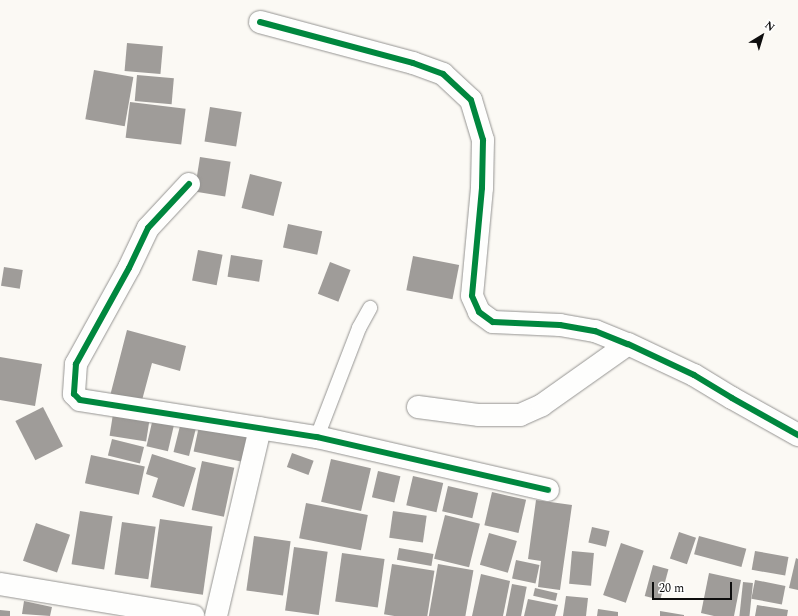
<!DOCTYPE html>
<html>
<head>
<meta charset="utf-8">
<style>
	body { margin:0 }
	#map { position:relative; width:798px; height:616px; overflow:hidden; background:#fbf9f4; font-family:Spectral,serif }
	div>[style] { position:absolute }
	.building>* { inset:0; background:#9f9c99; transform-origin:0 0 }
	.roads { filter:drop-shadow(0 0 1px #959492) drop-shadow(0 0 1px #959492) }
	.service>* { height:14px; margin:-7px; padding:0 7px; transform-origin:7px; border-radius:7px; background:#fefefd }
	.minor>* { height:22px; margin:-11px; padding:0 11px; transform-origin:11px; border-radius:11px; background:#fefefd }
	.tertiary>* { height:22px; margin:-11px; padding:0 11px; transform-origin:11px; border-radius:11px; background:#fefefd }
	.cycleway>* { height:6px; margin:-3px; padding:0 3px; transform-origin:3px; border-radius:3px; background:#00873e }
	span { translate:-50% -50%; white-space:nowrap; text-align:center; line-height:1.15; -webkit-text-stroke:4px #fff; paint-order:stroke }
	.north { position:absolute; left:742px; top:16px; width:40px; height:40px; -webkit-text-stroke:3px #fff; paint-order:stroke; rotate:38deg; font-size:11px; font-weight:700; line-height:16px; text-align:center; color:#0e0e0e }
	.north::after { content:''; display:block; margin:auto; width:14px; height:18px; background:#0e0e0e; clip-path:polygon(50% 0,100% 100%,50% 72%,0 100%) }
	.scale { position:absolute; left:652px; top:582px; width:80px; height:18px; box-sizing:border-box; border:2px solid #0e0e0e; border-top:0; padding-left:5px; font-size:12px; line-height:14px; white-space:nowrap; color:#0e0e0e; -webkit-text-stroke:3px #fff; paint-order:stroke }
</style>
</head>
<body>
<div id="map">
	<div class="building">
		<i style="left:127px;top:43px;width:36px;height:28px;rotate:5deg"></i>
		<i style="left:94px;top:70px;width:40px;height:50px;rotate:10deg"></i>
		<i style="left:137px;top:75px;width:37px;height:26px;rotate:5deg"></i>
		<i style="left:130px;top:102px;width:56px;height:36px;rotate:7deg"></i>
		<i style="left:210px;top:107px;width:32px;height:35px;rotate:9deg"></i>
		<i style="left:200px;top:157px;width:31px;height:35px;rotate:9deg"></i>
		<i style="left:250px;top:174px;width:33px;height:35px;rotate:14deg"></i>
		<i style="left:288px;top:224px;width:35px;height:24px;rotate:12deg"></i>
		<i style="left:198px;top:250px;width:25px;height:31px;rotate:11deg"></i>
		<i style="left:231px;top:255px;width:32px;height:22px;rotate:9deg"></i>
		<i style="left:413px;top:256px;width:47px;height:35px;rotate:11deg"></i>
		<i style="left:330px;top:262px;width:22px;height:34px;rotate:21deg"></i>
		<i style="left:4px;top:267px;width:19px;height:19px;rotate:9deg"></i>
		<i style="clip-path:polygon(127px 330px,186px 346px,180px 371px,152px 363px,141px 404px,110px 396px)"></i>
		<i style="clip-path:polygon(0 357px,42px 364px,35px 406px,0 400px)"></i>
		<i style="left:43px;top:407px;width:44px;height:31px;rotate:63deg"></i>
		<i style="left:113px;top:414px;width:37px;height:22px;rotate:9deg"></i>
		<i style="left:153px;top:418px;width:22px;height:29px;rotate:13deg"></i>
		<i style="left:181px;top:422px;width:16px;height:31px;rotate:14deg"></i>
		<i style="left:199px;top:426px;width:56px;height:26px;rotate:12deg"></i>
		<i style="left:112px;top:439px;width:33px;height:17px;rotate:14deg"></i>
		<i style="left:292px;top:453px;width:23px;height:15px;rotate:20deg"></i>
		<i style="clip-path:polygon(152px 454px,196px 468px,184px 507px,152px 497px,158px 478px,146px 474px)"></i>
		<i style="left:91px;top:455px;width:55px;height:29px;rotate:12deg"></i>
		<i style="left:331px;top:459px;width:41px;height:44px;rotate:13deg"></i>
		<i style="left:202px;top:461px;width:33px;height:50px;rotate:12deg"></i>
		<i style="left:378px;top:471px;width:23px;height:27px;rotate:13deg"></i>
		<i style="left:413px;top:476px;width:31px;height:30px;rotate:13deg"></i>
		<i style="left:448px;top:486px;width:31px;height:26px;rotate:13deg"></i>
		<i style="left:492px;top:492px;width:35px;height:34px;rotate:13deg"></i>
		<i style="clip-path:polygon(536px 500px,572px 505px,560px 590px,538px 587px,541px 561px,528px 559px)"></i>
		<i style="left:306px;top:503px;width:63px;height:36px;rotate:11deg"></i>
		<i style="left:80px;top:511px;width:33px;height:54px;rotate:9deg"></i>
		<i style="left:393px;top:511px;width:34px;height:27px;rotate:8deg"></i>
		<i style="left:445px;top:515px;width:36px;height:45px;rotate:14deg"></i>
		<i style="left:160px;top:519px;width:53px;height:69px;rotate:8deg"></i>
		<i style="left:122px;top:522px;width:34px;height:53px;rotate:8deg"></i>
		<i style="left:36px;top:523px;width:36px;height:40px;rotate:19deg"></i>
		<i style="left:592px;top:527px;width:18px;height:16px;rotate:13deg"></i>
		<i style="left:679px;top:532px;width:18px;height:28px;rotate:19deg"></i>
		<i style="left:489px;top:533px;width:29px;height:33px;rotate:16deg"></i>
		<i style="left:254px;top:536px;width:37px;height:55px;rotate:8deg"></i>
		<i style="left:699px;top:536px;width:49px;height:19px;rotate:15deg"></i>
		<i style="left:621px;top:543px;width:24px;height:55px;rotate:19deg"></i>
		<i style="left:294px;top:547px;width:34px;height:64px;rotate:8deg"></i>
		<i style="left:399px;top:548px;width:35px;height:12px;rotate:10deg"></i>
		<i style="left:572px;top:551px;width:22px;height:33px;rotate:5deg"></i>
		<i style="left:755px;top:551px;width:34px;height:19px;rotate:10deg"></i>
		<i style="left:342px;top:553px;width:43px;height:49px;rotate:8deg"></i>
		<i style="clip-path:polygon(796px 558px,798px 559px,798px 590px,789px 588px)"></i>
		<i style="left:516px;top:560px;width:24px;height:19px;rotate:12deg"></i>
		<i style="left:392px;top:564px;width:43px;height:51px;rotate:9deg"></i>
		<i style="left:438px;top:564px;width:36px;height:53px;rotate:10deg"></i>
		<i style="left:653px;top:565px;width:16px;height:32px;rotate:15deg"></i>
		<i style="clip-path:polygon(709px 573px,741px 580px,734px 616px,714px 616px,701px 613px)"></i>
		<i style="clip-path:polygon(481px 574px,510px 581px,503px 616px,472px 616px)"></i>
		<i style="left:755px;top:580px;width:31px;height:19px;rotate:11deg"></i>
		<i style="left:743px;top:582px;width:10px;height:35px;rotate:6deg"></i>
		<i style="left:512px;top:584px;width:15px;height:33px;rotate:11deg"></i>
		<i style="left:535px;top:588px;width:23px;height:8px;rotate:13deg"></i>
		<i style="clip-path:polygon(566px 596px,588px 598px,586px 616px,563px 616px)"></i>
		<i style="clip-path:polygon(528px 599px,558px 605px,555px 616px,524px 616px)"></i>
		<i style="clip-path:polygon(24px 601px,52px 607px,50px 616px,22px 614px)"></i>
		<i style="clip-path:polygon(757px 605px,788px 610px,787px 616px,755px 616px)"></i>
		<i style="clip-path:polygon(598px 609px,618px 612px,618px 616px,597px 616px)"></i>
		<i style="clip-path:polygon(0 610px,10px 611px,10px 616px,0 616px)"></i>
		<i style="clip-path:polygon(660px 611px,684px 615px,684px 616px,660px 616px)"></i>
	</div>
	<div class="roads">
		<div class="service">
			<i style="left:317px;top:437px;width:117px;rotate:-68.9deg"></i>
			<i style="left:359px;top:328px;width:23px;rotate:-61deg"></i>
		</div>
		<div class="minor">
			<i style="left:260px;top:22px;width:158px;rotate:15deg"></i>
			<i style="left:413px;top:63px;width:32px;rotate:20deg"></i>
			<i style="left:443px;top:74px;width:38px;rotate:43deg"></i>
			<i style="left:471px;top:100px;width:42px;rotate:73.3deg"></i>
			<i style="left:483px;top:140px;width:48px;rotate:91.2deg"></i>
			<i style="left:482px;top:188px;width:108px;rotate:95.3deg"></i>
			<i style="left:472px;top:296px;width:17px;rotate:66deg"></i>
			<i style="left:479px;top:312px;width:17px;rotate:36deg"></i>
			<i style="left:493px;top:322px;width:67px;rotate:2.6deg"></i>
			<i style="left:560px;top:325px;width:36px;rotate:10deg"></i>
			<i style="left:595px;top:331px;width:35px;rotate:22deg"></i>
			<i style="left:628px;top:344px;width:73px;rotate:25.2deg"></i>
			<i style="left:694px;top:375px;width:44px;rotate:31.2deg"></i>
			<i style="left:732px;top:398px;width:76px;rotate:29.3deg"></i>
			<i style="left:189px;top:184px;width:60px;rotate:133deg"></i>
			<i style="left:148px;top:228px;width:44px;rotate:115.4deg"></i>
			<i style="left:129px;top:268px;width:110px;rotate:118.9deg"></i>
			<i style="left:76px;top:364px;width:30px;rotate:94deg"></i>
			<i style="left:74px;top:394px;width:8px;rotate:45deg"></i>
			<i style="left:80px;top:400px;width:240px;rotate:8.9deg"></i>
			<i style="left:317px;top:437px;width:237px;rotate:12.9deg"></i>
			<i style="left:418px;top:407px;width:62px;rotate:7.5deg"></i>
			<i style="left:479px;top:415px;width:41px"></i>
			<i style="left:520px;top:415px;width:24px;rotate:-24deg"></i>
			<i style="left:542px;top:405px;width:105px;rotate:-35.3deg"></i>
			<i style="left:216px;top:616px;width:193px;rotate:-76.8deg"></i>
		</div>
		<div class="tertiary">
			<i style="left:0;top:584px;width:196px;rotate:9.4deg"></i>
		</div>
	</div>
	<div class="cycleway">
		<i style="left:260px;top:22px;width:158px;rotate:15deg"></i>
		<i style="left:413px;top:63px;width:32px;rotate:20deg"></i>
		<i style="left:443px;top:74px;width:38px;rotate:43deg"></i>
		<i style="left:471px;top:100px;width:42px;rotate:73.3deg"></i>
		<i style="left:483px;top:140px;width:48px;rotate:91.2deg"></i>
		<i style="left:482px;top:188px;width:108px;rotate:95.3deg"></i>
		<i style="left:472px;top:296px;width:17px;rotate:66deg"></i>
		<i style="left:479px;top:312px;width:17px;rotate:36deg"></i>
		<i style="left:493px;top:322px;width:67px;rotate:2.6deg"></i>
		<i style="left:560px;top:325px;width:36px;rotate:10deg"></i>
		<i style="left:595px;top:331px;width:35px;rotate:22deg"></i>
		<i style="left:628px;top:344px;width:73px;rotate:25.2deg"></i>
		<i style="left:694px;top:375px;width:44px;rotate:31.2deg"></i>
		<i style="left:732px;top:398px;width:76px;rotate:29.3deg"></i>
		<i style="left:189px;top:184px;width:60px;rotate:133deg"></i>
		<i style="left:148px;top:228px;width:44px;rotate:115.4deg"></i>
		<i style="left:129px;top:268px;width:110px;rotate:118.9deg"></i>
		<i style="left:76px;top:364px;width:30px;rotate:94deg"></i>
		<i style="left:74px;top:394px;width:8px;rotate:45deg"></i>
		<i style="left:80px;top:400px;width:240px;rotate:8.9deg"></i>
		<i style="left:317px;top:437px;width:237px;rotate:12.9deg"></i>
	</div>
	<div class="north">N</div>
	<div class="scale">20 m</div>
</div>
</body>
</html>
